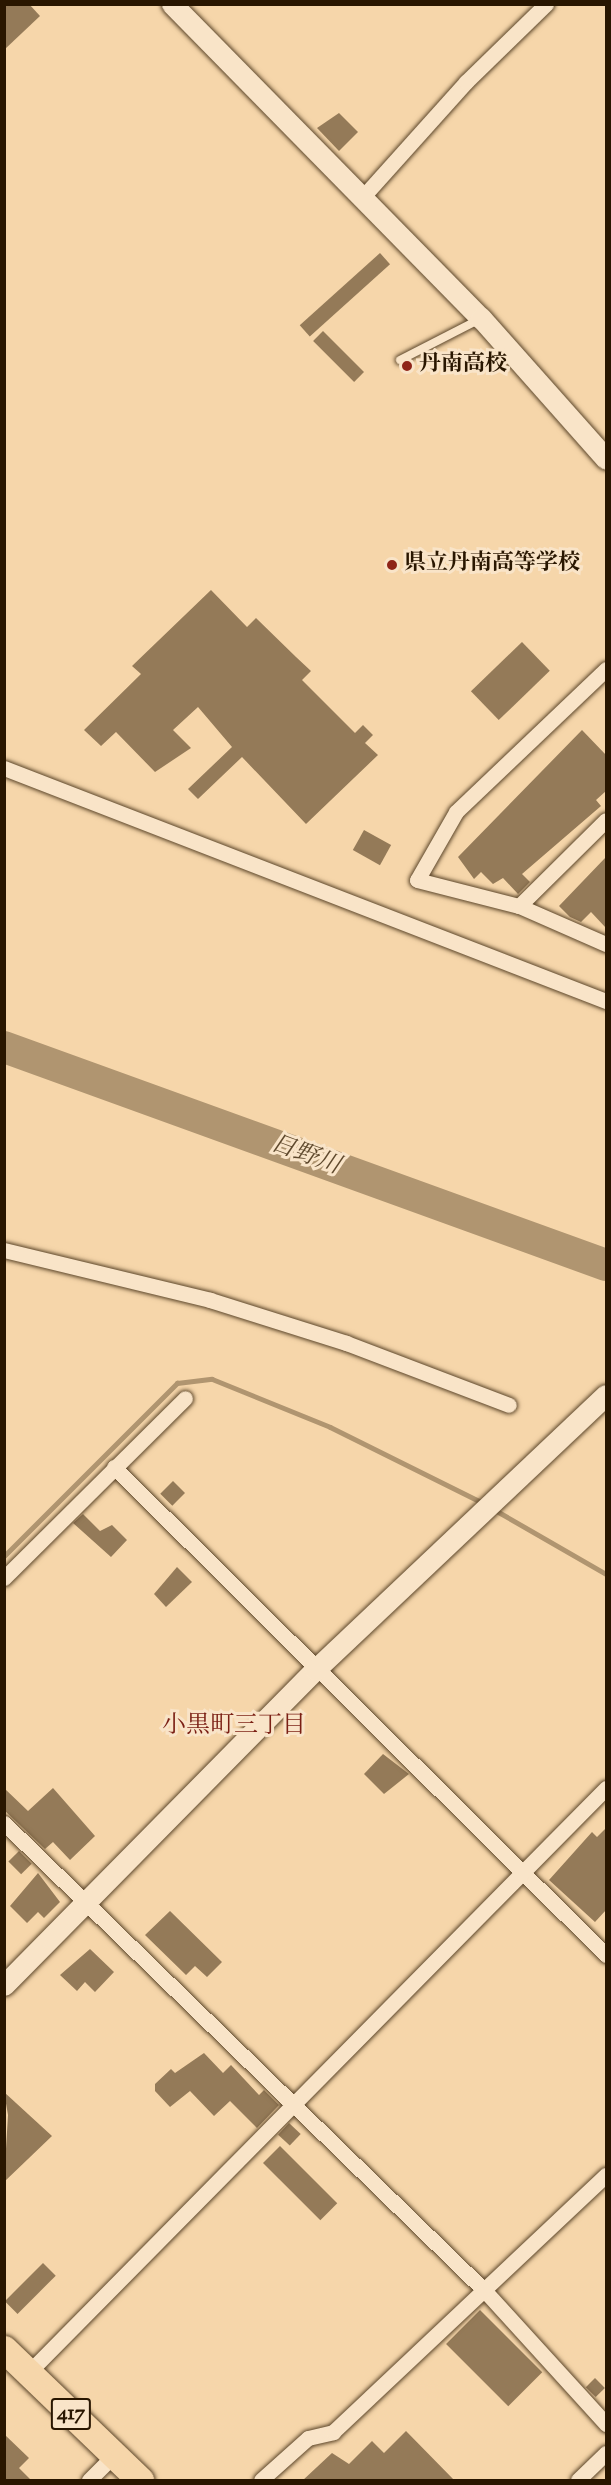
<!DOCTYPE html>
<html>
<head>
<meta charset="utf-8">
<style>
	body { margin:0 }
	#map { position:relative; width:611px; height:2485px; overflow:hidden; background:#f6d6aa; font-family:"Sorts Mill Goudy","Noto Serif JP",serif }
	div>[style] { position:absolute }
	.stream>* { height:5px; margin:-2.5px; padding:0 2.5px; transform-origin:2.5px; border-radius:2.5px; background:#b09570 }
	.river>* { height:32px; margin:-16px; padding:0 16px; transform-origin:16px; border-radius:16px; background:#b09570 }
	.building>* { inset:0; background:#947a58; transform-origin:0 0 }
	.roads { filter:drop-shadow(0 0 2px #5c462a) drop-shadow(0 0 2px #5c462a) }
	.lane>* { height:8px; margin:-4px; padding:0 4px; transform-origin:4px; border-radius:4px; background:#f9e4c8 }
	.street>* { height:15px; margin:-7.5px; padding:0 7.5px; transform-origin:7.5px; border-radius:7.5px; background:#f9e4c8 }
	.secondary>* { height:21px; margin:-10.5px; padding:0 10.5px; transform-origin:10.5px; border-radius:10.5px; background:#f9e4c8 }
	.highway>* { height:27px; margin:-13.5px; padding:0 13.5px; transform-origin:13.5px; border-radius:13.5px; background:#f6d6aa }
	.dots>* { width:16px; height:16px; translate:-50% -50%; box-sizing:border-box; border:3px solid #f9e4c8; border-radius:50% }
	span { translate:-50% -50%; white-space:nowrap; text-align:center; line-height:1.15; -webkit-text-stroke:6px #f9e4c8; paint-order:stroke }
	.shield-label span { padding:2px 4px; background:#f9e4c8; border:2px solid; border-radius:4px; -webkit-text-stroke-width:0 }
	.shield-label { font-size:21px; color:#291600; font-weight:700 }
	.poi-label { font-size:22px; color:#291600; font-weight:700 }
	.left { translate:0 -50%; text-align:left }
	.water-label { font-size:24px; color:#5f492d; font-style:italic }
	.neighbourhood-label { font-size:24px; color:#7a1f14 }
	.frame { position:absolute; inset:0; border:6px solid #291600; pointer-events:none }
</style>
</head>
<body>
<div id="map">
	<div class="stream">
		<i style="left:493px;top:1509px;width:130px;rotate:29.9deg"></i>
		<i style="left:4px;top:1556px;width:245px;rotate:-45deg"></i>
		<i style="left:177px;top:1383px;width:35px;rotate:-7deg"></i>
		<i style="left:212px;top:1379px;width:127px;rotate:22.1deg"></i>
		<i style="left:330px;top:1427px;width:173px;rotate:26.4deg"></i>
	</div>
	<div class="river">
		<i style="left:4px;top:1047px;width:640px;rotate:19.91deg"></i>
	</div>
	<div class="building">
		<i style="clip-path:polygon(4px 4px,29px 4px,40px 16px,4px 50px)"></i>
		<i style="clip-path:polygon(339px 113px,358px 132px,339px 151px,317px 128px)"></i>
		<i style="left:380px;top:253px;width:15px;height:108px;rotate:48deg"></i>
		<i style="left:323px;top:331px;width:58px;height:14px;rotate:45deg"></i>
		<i style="clip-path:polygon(211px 590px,247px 627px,256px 618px,296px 657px,311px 671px,302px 680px,355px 733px,363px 725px,373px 735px,365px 743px,378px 755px,306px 824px,242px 757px,198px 799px,188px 789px,232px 747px,198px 707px,173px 730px,191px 748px,155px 772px,116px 732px,101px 746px,84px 730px,141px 674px,132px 666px)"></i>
		<i style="left:522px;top:642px;width:40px;height:71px;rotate:46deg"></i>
		<i style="clip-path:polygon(582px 730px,606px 755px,606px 791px,596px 800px,601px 806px,522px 874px,530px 882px,518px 894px,503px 878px,493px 884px,481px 872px,474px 879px,458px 857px)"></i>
		<i style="left:364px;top:830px;width:31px;height:23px;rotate:29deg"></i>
		<i style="clip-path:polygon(606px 857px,606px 928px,591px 912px,581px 922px,570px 917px,559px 906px)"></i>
		<i style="left:173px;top:1481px;width:17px;height:18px;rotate:45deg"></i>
		<i style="clip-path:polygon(83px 1514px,100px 1531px,112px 1525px,127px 1540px,111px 1557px,73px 1523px)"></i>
		<i style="clip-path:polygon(177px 1567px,192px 1582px,166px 1607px,154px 1594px)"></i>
		<i style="clip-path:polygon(383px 1754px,409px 1774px,384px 1794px,364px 1774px)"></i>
		<i style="clip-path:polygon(4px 1788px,28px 1811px,53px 1788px,95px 1836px,70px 1860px,53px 1842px,45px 1849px,4px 1810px)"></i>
		<i style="clip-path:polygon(606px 1828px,606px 1910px,595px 1922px,549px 1880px,592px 1832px,597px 1837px)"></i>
		<i style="left:19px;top:1851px;width:18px;height:15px;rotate:45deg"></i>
		<i style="clip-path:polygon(38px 1873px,60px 1902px,44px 1918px,38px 1912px,27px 1923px,10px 1906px)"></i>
		<i style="clip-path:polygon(170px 1911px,222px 1962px,207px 1977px,195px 1966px,186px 1975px,145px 1935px)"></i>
		<i style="clip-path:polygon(90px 1949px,114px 1972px,95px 1992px,85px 1982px,77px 1991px,60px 1975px)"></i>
		<i style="clip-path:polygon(204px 2053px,223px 2073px,231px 2065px,259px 2095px,264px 2090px,279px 2105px,257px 2128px,230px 2101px,214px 2116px,190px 2091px,170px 2107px,155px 2091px,155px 2084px,171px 2069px,175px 2073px)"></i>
		<i style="clip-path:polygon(4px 2092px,52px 2136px,4px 2182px,8px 2115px)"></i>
		<i style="left:289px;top:2123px;width:16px;height:16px;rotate:43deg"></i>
		<i style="left:280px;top:2146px;width:81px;height:24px;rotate:45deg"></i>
		<i style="left:43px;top:2263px;width:18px;height:54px;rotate:45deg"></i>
		<i style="left:480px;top:2310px;width:88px;height:48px;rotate:45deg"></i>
		<i style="left:595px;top:2378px;width:14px;height:13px;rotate:45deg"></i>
		<i style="clip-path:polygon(406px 2431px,455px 2481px,302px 2481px,332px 2453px,349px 2464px,372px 2441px,384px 2453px)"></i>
		<i style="clip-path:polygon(4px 2434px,29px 2458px,19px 2468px,32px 2481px,4px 2481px)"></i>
	</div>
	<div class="roads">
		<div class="lane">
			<i style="left:400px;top:360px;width:90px;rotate:-27.1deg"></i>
		</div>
		<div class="street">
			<i style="left:361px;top:199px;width:157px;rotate:-48.1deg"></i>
			<i style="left:466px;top:82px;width:112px;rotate:-44.3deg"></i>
			<i style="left:606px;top:669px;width:207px;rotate:136.4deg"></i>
			<i style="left:456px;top:812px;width:78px;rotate:119.8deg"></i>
			<i style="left:417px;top:880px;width:105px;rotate:14.3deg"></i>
			<i style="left:519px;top:906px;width:95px;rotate:23.6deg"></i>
			<i style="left:4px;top:768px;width:646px;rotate:21.16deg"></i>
			<i style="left:519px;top:906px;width:122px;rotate:-44.7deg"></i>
			<i style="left:4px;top:1250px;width:212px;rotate:13.6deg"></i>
			<i style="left:210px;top:1300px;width:143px;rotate:17.5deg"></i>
			<i style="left:346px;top:1343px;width:174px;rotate:20.8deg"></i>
			<i style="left:114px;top:1467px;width:693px;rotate:44.77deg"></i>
			<i style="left:4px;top:1578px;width:255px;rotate:-44.8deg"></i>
			<i style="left:4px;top:1823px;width:671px;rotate:44.22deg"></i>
			<i style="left:485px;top:2291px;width:180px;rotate:47.7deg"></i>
			<i style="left:29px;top:2372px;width:821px;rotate:-45.35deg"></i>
			<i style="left:89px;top:2480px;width:35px;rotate:-45deg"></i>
			<i style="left:261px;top:2480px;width:63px;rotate:-41.8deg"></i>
			<i style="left:308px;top:2438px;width:26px;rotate:-13deg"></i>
			<i style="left:333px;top:2432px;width:375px;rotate:-43.3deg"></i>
			<i style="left:578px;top:2480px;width:39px;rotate:-44deg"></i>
		</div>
		<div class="secondary">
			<i style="left:172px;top:4px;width:441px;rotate:45.5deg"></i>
			<i style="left:481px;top:318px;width:188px;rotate:48.4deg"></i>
			<i style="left:4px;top:1985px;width:443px;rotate:-45.4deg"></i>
			<i style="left:315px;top:1670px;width:400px;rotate:-43.4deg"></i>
		</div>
		<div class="highway">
			<i style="left:4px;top:2349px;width:189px;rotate:43.9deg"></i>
		</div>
	</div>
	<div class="dots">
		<i style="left:407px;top:366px;background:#8f2418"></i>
		<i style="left:392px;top:565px;background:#8f2418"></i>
	</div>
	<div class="shield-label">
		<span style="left:71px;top:2414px">417</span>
	</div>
	<div class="poi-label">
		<span class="left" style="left:419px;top:366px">丹南高校</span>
		<span class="left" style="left:404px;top:565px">県立丹南高等学校</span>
	</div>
	<div class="water-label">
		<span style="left:305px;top:1156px;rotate:20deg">日野川</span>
	</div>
	<div class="neighbourhood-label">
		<span style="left:234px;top:1727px">小黒町三丁目</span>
	</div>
	<div class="frame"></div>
</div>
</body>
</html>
